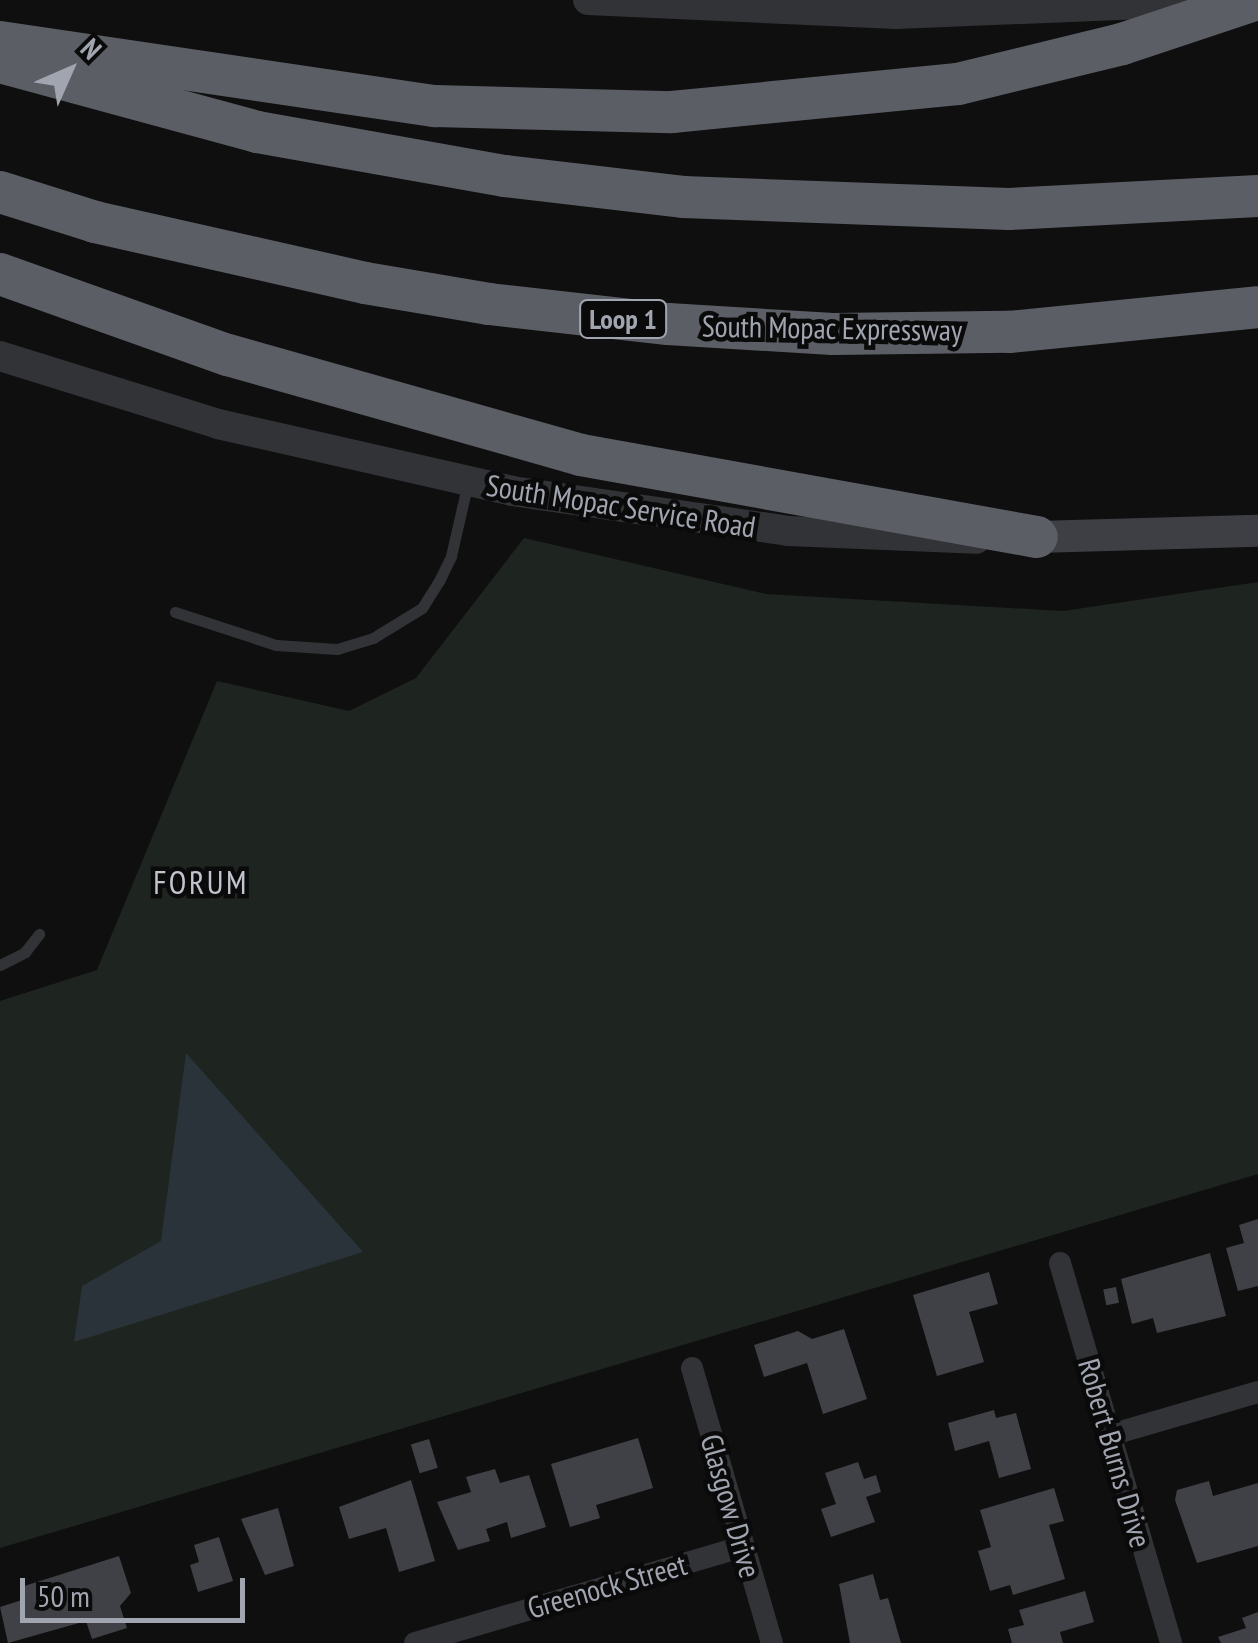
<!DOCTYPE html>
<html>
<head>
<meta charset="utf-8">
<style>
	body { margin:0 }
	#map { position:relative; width:1258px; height:1643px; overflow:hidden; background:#0f0f10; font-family:"PT Sans Narrow",sans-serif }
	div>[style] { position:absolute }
	.green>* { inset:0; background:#1e241f }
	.water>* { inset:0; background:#2b333a }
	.building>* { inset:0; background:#404146; transform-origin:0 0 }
	.service>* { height:11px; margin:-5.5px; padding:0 5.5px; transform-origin:5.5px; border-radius:5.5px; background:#323337 }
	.minor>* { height:22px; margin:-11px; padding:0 11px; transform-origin:11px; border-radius:11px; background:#323337 }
	.tertiary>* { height:30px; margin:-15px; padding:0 15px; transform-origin:15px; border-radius:15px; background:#323337 }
	.secondary>* { height:32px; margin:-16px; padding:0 16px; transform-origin:16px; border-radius:16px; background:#3e3f45 }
	.motorway>* { height:42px; margin:-21px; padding:0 21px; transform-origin:21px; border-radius:21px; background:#5c5e66 }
	span { translate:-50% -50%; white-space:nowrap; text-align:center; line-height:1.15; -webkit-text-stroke:9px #0a0a0b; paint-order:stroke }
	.shield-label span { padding:2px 8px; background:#0a0a0b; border:2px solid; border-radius:8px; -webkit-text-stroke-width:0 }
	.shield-label { font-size:28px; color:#a1a5b0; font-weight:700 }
	.street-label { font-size:30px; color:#a1a5b0 }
	.neighbourhood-label { font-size:32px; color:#c1c4cd; letter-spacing:2.5px }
	.north { position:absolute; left:20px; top:20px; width:100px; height:100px; -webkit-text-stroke:8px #0a0a0b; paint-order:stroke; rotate:45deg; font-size:28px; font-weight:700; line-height:40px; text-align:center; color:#a1a5b0 }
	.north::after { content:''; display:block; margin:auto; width:35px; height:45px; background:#a1a5b0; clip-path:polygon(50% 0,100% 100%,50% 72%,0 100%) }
	.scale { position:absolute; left:20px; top:1578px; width:225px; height:45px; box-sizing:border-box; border:5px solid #a1a5b0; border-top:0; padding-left:12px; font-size:30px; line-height:35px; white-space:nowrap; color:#a1a5b0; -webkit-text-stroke:8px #0a0a0b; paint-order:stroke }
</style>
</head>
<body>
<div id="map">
	<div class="green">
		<i style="clip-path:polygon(524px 538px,766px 594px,1063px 611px,1258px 582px,1258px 1174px,0 1548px,0 1001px,97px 970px,217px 681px,349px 711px,416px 678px)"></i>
	</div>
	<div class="water">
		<i style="clip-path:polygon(186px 1053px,363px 1252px,74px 1342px,82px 1286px,161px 1241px)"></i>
	</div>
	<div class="building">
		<i style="clip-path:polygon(1258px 1219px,1258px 1286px,1238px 1291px,1226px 1248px,1244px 1243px,1239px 1225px)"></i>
		<i style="clip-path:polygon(1210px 1253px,1226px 1316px,1157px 1333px,1153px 1318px,1132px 1324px,1121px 1279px)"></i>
		<i style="clip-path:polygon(989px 1272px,998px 1304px,969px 1312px,984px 1362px,937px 1376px,913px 1295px)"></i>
		<i style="left:1116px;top:1287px;width:16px;height:13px;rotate:79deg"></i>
		<i style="clip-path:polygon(844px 1329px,867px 1399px,823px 1414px,807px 1363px,764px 1377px,754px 1345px,798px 1331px,812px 1339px)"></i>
		<i style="clip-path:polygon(994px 1410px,996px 1418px,1016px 1413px,1031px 1469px,999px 1478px,989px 1441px,955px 1451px,948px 1423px)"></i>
		<i style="clip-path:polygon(638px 1438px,653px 1488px,596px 1505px,600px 1518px,570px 1527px,551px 1464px)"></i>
		<i style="left:429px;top:1439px;width:30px;height:19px;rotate:73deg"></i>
		<i style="clip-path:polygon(858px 1462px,864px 1479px,876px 1475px,881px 1492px,866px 1497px,875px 1522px,831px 1537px,821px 1509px,836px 1504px,825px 1473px)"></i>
		<i style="clip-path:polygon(495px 1469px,500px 1483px,529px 1475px,546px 1527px,511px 1538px,507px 1522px,486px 1529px,490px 1541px,458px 1550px,437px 1502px,471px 1492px,466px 1477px)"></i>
		<i style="clip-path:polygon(411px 1480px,435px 1561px,399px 1572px,386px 1528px,349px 1539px,339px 1507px)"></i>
		<i style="clip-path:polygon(1209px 1481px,1213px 1496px,1258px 1483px,1258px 1546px,1197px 1563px,1175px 1500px,1177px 1490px)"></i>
		<i style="clip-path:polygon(1054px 1488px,1064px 1521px,1049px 1525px,1065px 1579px,1013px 1595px,1010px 1585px,990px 1591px,978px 1551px,991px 1547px,980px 1510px)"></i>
		<i style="clip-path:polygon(278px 1508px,294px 1566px,265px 1575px,241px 1519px)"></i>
		<i style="clip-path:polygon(219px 1537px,233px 1581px,198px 1592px,190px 1565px,199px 1562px,194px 1545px)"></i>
		<i style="clip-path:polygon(119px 1556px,131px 1593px,120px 1606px,127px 1628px,92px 1639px,86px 1621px,8px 1643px,0 1607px,25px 1599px,21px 1587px)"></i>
		<i style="clip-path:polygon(873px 1574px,880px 1600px,888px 1598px,901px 1643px,850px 1643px,839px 1584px)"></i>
		<i style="clip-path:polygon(1085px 1591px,1094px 1622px,1060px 1632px,1063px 1643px,1012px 1643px,1008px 1629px,1024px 1625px,1019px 1610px)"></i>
		<i style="clip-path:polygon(1258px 1612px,1258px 1643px,1221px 1643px,1218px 1637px,1246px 1628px,1242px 1618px)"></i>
	</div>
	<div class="service">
		<i style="left:175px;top:612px;width:106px;rotate:18.1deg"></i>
		<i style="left:276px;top:645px;width:61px;rotate:3.8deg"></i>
		<i style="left:337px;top:649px;width:38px;rotate:-17deg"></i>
		<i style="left:373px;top:638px;width:57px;rotate:-31.5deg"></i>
		<i style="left:422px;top:608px;width:32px;rotate:-58deg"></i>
		<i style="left:439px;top:581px;width:28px;rotate:-64deg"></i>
		<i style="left:451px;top:556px;width:76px;rotate:-77.1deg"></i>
		<i style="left:0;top:965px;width:28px;rotate:-27deg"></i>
		<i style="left:25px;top:952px;width:23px;rotate:-52deg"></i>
	</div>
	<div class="minor">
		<i style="left:1060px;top:1263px;width:396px;rotate:73.7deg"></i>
		<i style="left:692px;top:1368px;width:286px;rotate:73.8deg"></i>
		<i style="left:1110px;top:1435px;width:154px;rotate:-16.2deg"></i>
		<i style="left:415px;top:1643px;width:341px;rotate:-16.4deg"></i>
	</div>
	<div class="tertiary">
		<i style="left:588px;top:0;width:308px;rotate:2.6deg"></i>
		<i style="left:896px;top:14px;width:327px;rotate:-2.3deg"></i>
		<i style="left:0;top:356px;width:228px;rotate:17.3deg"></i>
		<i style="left:218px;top:424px;width:302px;rotate:12.8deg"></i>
		<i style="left:512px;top:491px;width:279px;rotate:8.2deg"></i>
		<i style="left:788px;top:531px;width:188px;rotate:2.4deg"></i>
	</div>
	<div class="secondary">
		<i style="left:1037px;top:537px;width:221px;rotate:-1.6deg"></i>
	</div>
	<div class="motorway">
		<i style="left:0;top:42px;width:440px;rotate:8.4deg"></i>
		<i style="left:435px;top:106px;width:237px;rotate:1.5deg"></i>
		<i style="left:672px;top:112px;width:287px;rotate:-5.6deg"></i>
		<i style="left:958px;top:84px;width:169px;rotate:-13.7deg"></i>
		<i style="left:1122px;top:44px;width:136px;rotate:-18.4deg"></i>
		<i style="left:0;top:62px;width:266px;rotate:15.2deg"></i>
		<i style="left:257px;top:132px;width:252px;rotate:10.1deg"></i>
		<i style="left:505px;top:176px;width:179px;rotate:6.7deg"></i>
		<i style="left:683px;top:197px;width:326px;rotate:2.1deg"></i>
		<i style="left:1009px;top:209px;width:249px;rotate:-3deg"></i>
		<i style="left:0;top:192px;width:100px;rotate:17.5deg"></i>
		<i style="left:95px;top:222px;width:277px;rotate:12.7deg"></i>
		<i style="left:365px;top:283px;width:126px;rotate:9.6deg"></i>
		<i style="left:489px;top:304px;width:180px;rotate:6.4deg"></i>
		<i style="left:668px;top:324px;width:165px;rotate:3.5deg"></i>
		<i style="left:833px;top:334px;width:176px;rotate:-0.7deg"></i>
		<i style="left:1009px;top:332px;width:250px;rotate:-5.7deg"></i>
		<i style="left:0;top:274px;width:242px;rotate:19.6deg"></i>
		<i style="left:228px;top:355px;width:367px;rotate:15.8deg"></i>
		<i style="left:581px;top:455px;width:463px;rotate:10.2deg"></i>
	</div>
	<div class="shield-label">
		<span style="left:623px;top:319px">Loop 1</span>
	</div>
	<div class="street-label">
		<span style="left:832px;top:328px;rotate:1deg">South Mopac Expressway</span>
		<span style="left:621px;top:506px;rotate:9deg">South Mopac Service Road</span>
		<span style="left:1115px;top:1453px;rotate:74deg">Robert Burns Drive</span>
		<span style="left:731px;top:1506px;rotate:74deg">Glasgow Drive</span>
		<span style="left:607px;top:1586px;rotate:-16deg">Greenock Street</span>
	</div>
	<div class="neighbourhood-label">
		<span style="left:201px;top:882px">FORUM</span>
	</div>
	<div class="north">N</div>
	<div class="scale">50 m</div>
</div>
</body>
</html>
